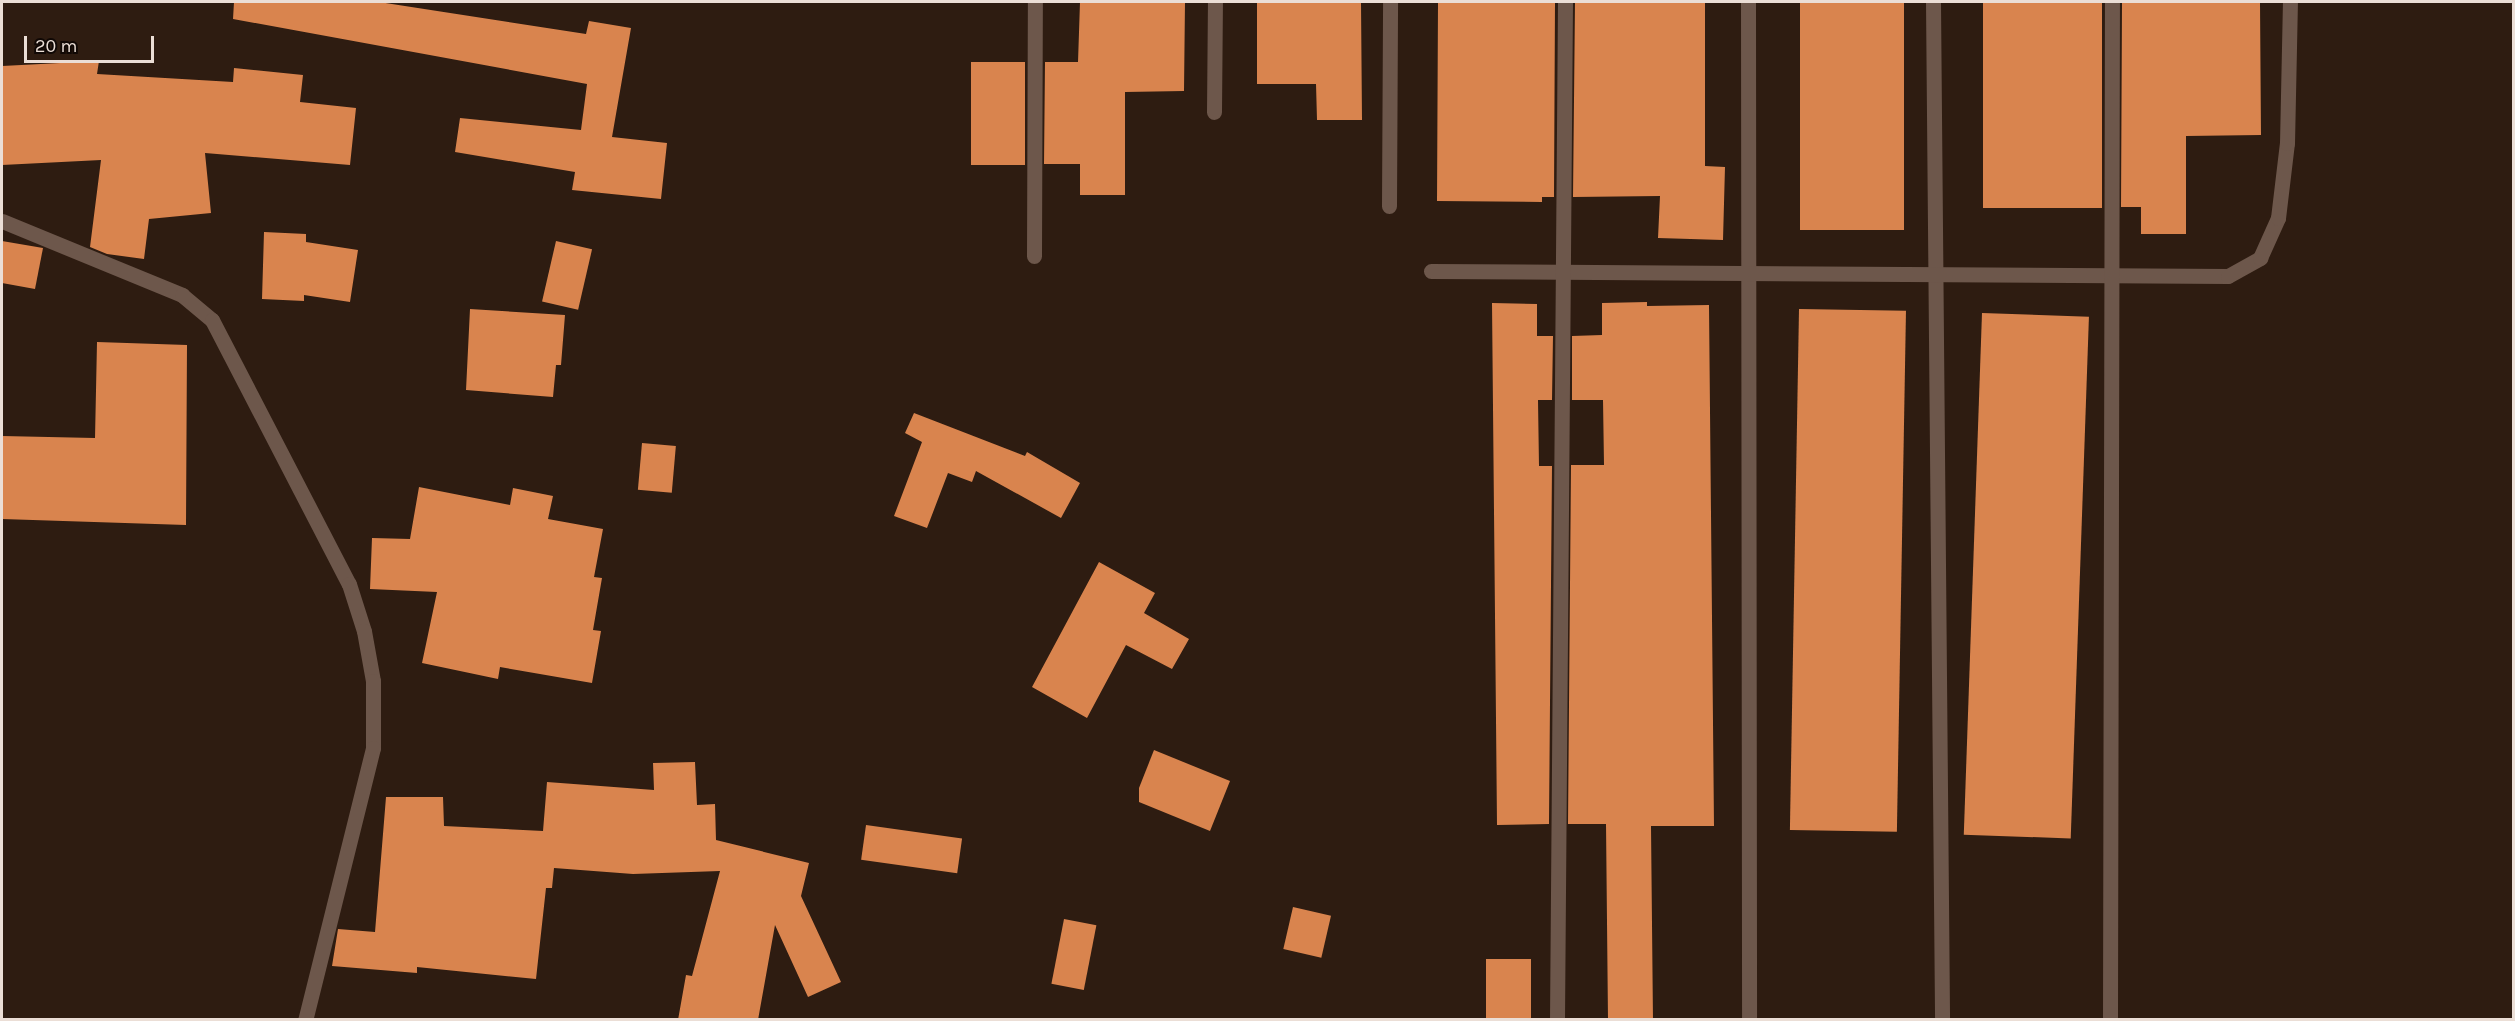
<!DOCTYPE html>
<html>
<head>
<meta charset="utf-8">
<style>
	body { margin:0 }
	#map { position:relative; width:2515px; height:1021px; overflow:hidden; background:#2e1c11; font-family:Karla,sans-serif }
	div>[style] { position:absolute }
	.building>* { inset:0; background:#d9844e; transform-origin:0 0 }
	.minor>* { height:15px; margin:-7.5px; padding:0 7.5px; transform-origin:7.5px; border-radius:7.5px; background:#6d574b }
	span { translate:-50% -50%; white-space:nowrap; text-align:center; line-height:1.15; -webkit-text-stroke:6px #100805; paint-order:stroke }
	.frame { position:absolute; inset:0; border:3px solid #ebded6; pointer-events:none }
	.scale { position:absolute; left:24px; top:36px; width:130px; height:27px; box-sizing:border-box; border:3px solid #ebded6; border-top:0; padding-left:8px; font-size:18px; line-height:21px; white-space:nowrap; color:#ebded6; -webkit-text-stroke:4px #100805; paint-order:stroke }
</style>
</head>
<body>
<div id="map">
	<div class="building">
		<i style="clip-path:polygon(234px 2px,379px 2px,586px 34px,589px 21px,631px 28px,612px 137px,667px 143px,661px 199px,572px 190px,575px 172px,455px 152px,460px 118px,581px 130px,587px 84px,233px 19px)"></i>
		<i style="clip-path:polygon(1080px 2px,1185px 2px,1184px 91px,1125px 92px,1125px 195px,1080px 195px,1080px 164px,1044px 164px,1045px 62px,1078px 62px)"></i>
		<i style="clip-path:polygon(1257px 2px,1361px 2px,1362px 120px,1317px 120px,1316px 84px,1257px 84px)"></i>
		<i style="clip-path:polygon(1438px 2px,1555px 2px,1554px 197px,1542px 197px,1542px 202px,1437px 201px)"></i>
		<i style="clip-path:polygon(1575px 2px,1705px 2px,1705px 166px,1725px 167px,1723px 240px,1658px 238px,1660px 196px,1573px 197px)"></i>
		<i style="left:1800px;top:2px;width:104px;height:228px"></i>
		<i style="left:1983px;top:2px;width:119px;height:206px"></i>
		<i style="clip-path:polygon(2122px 2px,2260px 2px,2261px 135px,2186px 136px,2186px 234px,2141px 234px,2141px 207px,2121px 207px)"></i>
		<i style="clip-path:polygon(99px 61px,97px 74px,233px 82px,234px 68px,303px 75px,300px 102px,356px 108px,350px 165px,205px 153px,211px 213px,149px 219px,144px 259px,107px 254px,90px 247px,101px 160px,2px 165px,2px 66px)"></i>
		<i style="left:1025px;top:62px;width:103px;height:54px;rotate:90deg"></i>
		<i style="clip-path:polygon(264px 232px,306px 234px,306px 242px,358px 250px,350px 302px,304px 295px,304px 301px,262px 299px)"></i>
		<i style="clip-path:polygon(2px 241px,43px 248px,35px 289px,2px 283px)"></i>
		<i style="left:556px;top:241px;width:37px;height:62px;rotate:13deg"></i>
		<i style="clip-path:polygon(1647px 302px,1647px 306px,1709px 305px,1714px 826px,1651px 826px,1653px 1020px,1608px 1020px,1606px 824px,1568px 824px,1571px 465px,1604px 465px,1603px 400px,1572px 400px,1572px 336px,1602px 335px,1602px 303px)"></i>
		<i style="clip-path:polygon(1492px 303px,1537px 304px,1537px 336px,1553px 336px,1552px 400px,1538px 400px,1539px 466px,1552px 466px,1549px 824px,1497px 825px)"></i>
		<i style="clip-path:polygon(470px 309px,565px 315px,561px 365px,556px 365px,553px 397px,466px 390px)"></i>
		<i style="left:1799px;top:309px;width:107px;height:521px;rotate:1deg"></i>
		<i style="left:1982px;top:313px;width:107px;height:522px;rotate:2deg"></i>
		<i style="clip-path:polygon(97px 342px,187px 345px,186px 525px,2px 519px,2px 436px,95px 438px)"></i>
		<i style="clip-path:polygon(914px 413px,1025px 456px,1027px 452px,1080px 483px,1061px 518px,976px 471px,972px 482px,948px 473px,927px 528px,894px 516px,922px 442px,905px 433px)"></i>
		<i style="left:642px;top:443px;width:34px;height:47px;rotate:5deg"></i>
		<i style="clip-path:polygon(419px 487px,510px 505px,513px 488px,553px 496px,548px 519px,603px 529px,594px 577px,602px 578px,593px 630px,601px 631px,592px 683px,500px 667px,498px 679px,422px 663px,437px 592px,370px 589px,372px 538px,410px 539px)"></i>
		<i style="clip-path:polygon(1099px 562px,1155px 593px,1144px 613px,1189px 639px,1172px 669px,1126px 645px,1087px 718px,1032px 687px)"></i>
		<i style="clip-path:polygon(1154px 750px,1230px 781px,1210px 831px,1139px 802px,1139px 788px)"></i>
		<i style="clip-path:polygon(695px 762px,697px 805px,715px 804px,716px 840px,809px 863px,801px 896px,841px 982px,808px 997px,775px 925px,758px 1020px,678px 1020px,686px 975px,692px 976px,720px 871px,633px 874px,554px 868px,552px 888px,546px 888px,536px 979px,417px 967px,417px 973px,332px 966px,338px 929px,375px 932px,386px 797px,443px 797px,444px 826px,543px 831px,547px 782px,654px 790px,653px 763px)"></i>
		<i style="left:866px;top:825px;width:97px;height:35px;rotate:8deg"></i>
		<i style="left:1293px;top:907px;width:39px;height:43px;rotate:13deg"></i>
		<i style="left:1064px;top:919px;width:33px;height:66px;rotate:11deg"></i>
		<i style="left:1486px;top:959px;width:45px;height:61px"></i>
	</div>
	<div class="minor">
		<i style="left:1748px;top:2px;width:1018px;rotate:89.94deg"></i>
		<i style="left:1933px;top:2px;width:1018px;rotate:89.49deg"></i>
		<i style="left:1214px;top:112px;width:110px;rotate:-89.5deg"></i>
		<i style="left:1389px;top:206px;width:204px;rotate:-89.7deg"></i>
		<i style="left:2px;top:221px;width:195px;rotate:22.3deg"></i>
		<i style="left:182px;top:295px;width:39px;rotate:40deg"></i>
		<i style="left:212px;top:320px;width:297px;rotate:62.6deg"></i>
		<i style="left:349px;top:584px;width:49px;rotate:72.3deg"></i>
		<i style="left:364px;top:631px;width:51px;rotate:79.8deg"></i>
		<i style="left:373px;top:681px;width:67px;rotate:90deg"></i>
		<i style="left:373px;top:748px;width:280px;rotate:104deg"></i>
		<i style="left:1034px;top:256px;width:254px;rotate:-89.8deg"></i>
		<i style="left:1431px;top:271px;width:797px;rotate:0.36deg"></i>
		<i style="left:2228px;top:276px;width:37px;rotate:-29deg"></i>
		<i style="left:2260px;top:258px;width:44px;rotate:-65.8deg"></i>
		<i style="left:2278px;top:218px;width:76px;rotate:-83.2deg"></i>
		<i style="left:2287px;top:143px;width:141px;rotate:-88.8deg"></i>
		<i style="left:1557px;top:1020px;width:1018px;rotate:-89.55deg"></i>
		<i style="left:2110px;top:1020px;width:1018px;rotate:-89.89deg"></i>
	</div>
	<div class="frame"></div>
	<div class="scale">20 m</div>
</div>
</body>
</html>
